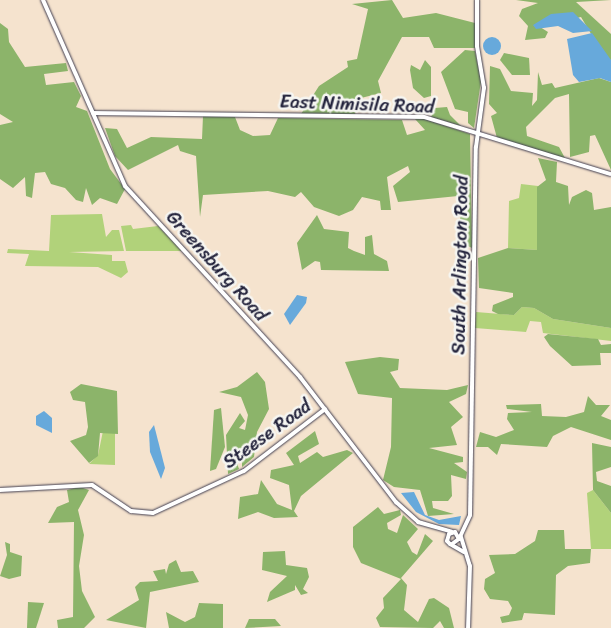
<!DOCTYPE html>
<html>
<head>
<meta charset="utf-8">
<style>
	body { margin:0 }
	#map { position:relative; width:611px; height:628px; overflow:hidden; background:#f5e3ce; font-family:Sriracha,sans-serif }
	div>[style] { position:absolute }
	.green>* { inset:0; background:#b1d27a }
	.forest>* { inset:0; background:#8cb46a }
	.water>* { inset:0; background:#67a9db }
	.round { border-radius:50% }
	.roads { filter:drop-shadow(0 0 1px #423f51) drop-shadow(0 0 1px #423f51) }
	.secondary>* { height:4px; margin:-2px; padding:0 2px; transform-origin:2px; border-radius:2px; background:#fff }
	span { translate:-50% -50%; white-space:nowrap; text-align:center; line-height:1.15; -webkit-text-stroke:5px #f6f6f2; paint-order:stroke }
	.street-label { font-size:19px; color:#22223b }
</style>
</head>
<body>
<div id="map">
	<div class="green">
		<i style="clip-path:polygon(521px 184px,538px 186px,537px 250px,508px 248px,509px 201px,519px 198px)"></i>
		<i style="clip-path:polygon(102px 214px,106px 237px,112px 230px,119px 230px,124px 251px,69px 252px,112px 255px,112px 261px,125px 261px,128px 272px,121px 278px,98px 267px,25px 266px,29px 254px,7px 253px,8px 249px,49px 251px,51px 215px)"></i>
		<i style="clip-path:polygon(131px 225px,133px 229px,158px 226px,182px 251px,126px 251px,121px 226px)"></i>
		<i style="clip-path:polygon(522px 307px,534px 308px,553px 319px,611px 328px,611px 341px,543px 333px,541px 322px,530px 321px,526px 332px,475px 328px,476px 312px,514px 315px)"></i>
		<i style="clip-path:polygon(103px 431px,115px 433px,115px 465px,89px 464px,98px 455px)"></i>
		<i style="clip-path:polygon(593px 490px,611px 513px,611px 549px,591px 549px,587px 493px)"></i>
	</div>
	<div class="forest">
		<i style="clip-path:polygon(392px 0,403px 18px,436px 13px,475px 23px,475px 48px,434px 48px,429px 37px,402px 37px,378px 81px,381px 93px,357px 99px,355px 116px,301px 114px,319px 86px,348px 67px,347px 61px,357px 59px,368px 9px,352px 4px)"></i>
		<i style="clip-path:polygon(516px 0,611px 0,576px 2px,611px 34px,611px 60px,606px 59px,581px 17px,540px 27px,548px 32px,545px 38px,525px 40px,528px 26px,519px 16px,522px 9px,538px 3px)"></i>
		<i style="clip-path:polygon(0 23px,8px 29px,9px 42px,25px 67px,66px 63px,68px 71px,44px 74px,46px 85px,74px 82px,81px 96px,76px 107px,87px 111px,110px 169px,125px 189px,117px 204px,100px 198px,92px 205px,86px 188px,83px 202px,76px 200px,65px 188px,51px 184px,45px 172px,35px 173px,32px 198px,26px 196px,25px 177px,13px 188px,0 179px,0 125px,13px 122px,0 114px)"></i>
		<i style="clip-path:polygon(465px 50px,475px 51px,481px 81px,474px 128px,468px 123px,468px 112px,455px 109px,441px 72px)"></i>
		<i style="clip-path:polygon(504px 53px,529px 58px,530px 75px,512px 75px,500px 60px)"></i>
		<i style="clip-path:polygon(425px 60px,431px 67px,431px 96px,424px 98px,413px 88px,410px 70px,411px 65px,420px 70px)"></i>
		<i style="clip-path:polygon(490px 66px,500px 69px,511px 91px,533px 93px,532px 106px,537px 100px,538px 72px,542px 85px,552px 83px,555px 88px,599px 78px,611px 82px,611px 170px,595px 135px,590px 136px,589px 152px,570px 157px,569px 94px,555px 98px,526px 127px,527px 136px,559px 147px,566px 160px,497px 138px,491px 116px,497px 113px,489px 104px)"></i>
		<i style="clip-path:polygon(447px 107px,450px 115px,461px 126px,431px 117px,435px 108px)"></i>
		<i style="clip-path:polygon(203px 116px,235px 117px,240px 130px,253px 136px,270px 135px,278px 118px,402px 120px,407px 135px,425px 130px,415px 119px,425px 119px,470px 134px,472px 248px,466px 245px,459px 224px,463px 205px,458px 196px,398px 202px,393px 186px,410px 172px,408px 166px,387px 177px,391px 210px,381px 210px,380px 201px,362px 197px,353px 210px,339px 216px,314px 207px,301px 192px,295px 197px,268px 191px,203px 195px,200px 217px,196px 156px,180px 151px,178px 145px,128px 170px,115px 156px,105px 128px,117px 129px,127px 148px,151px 137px,202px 139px)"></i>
		<i style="clip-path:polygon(538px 158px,557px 162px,556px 182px,568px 186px,569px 205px,572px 197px,586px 190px,592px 193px,594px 210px,611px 207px,611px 328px,553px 319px,534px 308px,522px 307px,514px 315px,498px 314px,492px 311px,493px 305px,513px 297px,513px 293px,479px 288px,478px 258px,508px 248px,537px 250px,537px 187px,546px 180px)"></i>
		<i style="clip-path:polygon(317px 215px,324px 229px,349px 232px,348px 248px,354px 251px,365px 255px,365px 237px,372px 235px,374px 254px,387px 261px,389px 271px,321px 270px,320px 262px,315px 261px,302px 270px,297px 243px)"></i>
		<i style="clip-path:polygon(548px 334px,598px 339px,601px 345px,611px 344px,611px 353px,600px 353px,601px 365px,572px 366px,550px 346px,544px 337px)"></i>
		<i style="clip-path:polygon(380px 357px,399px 359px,398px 370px,390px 372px,400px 388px,447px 390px,468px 385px,466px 394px,449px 402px,463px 417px,451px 427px,457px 445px,429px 448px,463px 457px,463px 462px,454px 463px,467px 472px,466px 479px,451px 475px,452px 496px,448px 501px,432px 501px,433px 508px,454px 514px,428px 516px,420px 490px,394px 487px,383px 480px,391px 447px,392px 398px,358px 394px,345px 362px)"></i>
		<i style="clip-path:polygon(257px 372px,265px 382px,269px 409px,257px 432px,254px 457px,242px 467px,242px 455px,236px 460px,239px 469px,228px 474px,226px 435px,240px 413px,245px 421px,239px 428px,245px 430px,248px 415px,241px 397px,219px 392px,237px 387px)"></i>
		<i style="clip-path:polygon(81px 384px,117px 391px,118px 434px,100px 433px,98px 456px,89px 463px,70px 441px,86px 435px,88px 427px,85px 402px,73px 400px,70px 392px)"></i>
		<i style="clip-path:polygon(588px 396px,596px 405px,610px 405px,601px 416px,611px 420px,611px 440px,571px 427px,553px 436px,547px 447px,501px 444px,497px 455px,488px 447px,476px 447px,480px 432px,496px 437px,514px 430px,507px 419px,508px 413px,532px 412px,507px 409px,506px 405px,541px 404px,542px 416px,566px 417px,584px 412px)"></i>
		<i style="clip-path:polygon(221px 408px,225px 447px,216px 469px,210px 471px,214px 410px)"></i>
		<i style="clip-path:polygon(315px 431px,319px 444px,298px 456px,300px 463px,317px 452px,323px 457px,347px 450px,353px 453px,301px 496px,294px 511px,298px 517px,274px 518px,258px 512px,238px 519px,240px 497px,258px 494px,261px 480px,277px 504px,292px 510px,289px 485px,270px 478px,271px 470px,294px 465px,286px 453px)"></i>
		<i style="clip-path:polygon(592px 443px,611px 447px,611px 467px,596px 472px,597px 481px,611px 486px,611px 513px,593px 490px)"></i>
		<i style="clip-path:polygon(80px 487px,89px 490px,78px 510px,84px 535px,79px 566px,82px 591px,95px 617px,84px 628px,58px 628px,57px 620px,73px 617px,74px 522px,48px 523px,57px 507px,69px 502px,67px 490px)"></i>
		<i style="clip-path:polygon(378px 507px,384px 514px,400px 510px,401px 515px,387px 523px,388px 529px,397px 533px,403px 515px,418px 529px,407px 542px,412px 552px,417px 555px,425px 534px,433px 541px,401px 578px,407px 585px,404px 610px,418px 622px,429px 599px,434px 598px,449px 608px,454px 628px,444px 628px,440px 621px,433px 628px,380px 627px,376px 618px,384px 608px,383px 598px,401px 579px,361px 563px,353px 547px,353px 527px)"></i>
		<i style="clip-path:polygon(538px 530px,564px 530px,565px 549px,591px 549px,590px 563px,568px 566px,556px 575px,555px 615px,524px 613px,522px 620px,502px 623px,500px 617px,509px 615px,512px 608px,508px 601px,490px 599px,484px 589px,485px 579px,495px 573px,489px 555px,515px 554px,535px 541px)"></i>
		<i style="clip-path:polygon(5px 542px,10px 544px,10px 552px,22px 556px,21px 576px,9px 579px,0 576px,7px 555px)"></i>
		<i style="clip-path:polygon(285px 551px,286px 565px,307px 568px,309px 577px,303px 589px,308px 593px,301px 595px,295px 585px,295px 590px,267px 602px,270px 592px,287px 576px,262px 570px,263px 552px)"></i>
		<i style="clip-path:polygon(176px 560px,181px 572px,193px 571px,199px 582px,150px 592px,146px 628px,106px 620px,139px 600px,135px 587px,140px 582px,158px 581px,153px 571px,165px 569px,166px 574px,169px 564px)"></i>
		<i style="clip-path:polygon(28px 602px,44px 603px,36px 628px,27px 628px)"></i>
		<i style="clip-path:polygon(199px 603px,223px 604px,223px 628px,169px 628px,166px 612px,185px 622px,195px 617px)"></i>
		<i style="clip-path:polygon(249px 619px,275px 619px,281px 626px,245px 628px)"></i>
	</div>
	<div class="water">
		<i style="clip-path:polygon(573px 12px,592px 31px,573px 33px,558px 26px,536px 29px,533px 25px,551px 14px)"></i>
		<i style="clip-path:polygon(592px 33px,611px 60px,611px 82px,600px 78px,579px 82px,573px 75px,567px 39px)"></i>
		<i class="round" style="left:483px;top:37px;width:18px;height:18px"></i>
		<i style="clip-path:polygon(297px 295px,307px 297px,306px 303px,290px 325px,284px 314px)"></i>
		<i style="clip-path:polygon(44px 411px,52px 418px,52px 433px,36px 425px,36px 416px)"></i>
		<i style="clip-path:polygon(154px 425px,165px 468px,161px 479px,150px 452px,149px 432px)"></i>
		<i style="clip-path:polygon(414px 492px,425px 515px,439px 520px,461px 516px,459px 525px,439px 524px,416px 512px,401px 493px)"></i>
	</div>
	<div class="roads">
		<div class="secondary">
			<i style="left:43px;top:0;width:203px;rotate:66.2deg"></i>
			<i style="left:125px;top:186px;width:259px;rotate:47.5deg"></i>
			<i style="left:300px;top:377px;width:158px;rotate:52.5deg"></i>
			<i style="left:396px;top:502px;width:30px;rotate:42deg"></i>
			<i style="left:418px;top:522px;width:35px;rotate:16deg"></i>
			<i style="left:93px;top:113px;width:331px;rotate:0.7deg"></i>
			<i style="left:424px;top:117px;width:195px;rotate:17deg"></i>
			<i style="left:0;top:490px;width:92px;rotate:-3.1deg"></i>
			<i style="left:92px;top:485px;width:47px;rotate:33.7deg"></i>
			<i style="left:131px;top:511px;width:22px;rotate:5deg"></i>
			<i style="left:153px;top:513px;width:100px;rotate:-24.8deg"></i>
			<i style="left:244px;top:471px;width:102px;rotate:-37.4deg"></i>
			<i style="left:461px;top:537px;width:30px;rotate:73deg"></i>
			<i style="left:470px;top:566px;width:62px;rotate:91.8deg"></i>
			<i style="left:459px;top:539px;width:26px;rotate:-65deg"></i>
			<i style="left:470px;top:515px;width:368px;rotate:-89.1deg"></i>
			<i style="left:476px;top:147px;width:60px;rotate:-82.3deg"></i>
			<i style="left:484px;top:88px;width:43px;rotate:-99.5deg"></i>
			<i style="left:477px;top:46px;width:46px;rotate:-90deg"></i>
			<i style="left:452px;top:544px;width:9px;rotate:-36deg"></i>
			<i style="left:459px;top:539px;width:8px;rotate:-120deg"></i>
			<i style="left:455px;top:532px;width:6px;rotate:162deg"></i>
			<i style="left:449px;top:534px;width:7px;rotate:106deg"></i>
			<i style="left:447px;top:541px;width:4px;rotate:45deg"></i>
			<i style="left:450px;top:544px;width:16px;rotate:30deg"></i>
		</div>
	</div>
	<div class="street-label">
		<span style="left:357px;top:104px;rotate:2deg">East Nimisila Road</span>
		<span style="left:460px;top:265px;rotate:-89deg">South Arlington Road</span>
		<span style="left:217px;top:266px;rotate:48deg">Greensburg Road</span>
		<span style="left:267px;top:434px;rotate:-36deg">Steese Road</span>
	</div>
</div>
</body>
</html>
